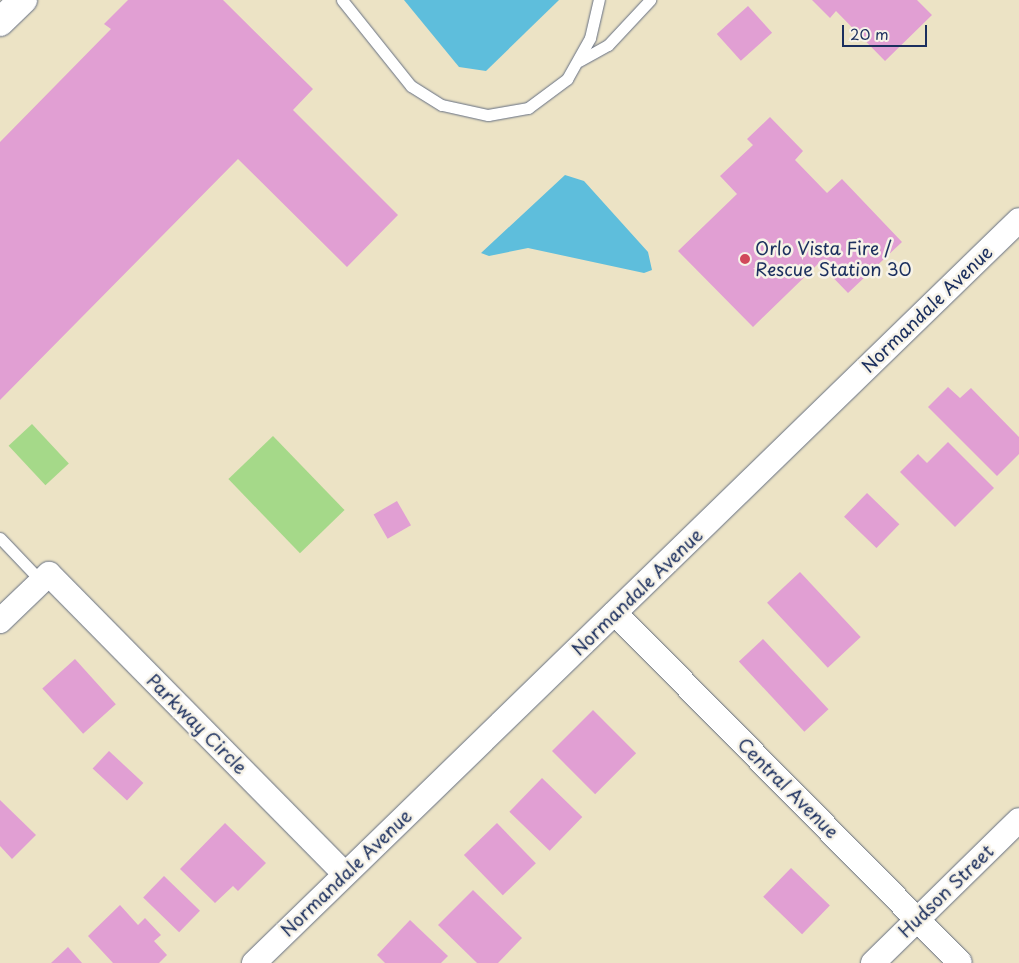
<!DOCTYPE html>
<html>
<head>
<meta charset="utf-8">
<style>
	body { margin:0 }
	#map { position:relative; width:1019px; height:963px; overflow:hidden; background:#ece3c5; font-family:"Playpen Sans",sans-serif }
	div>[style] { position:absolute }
	.green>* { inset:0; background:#a5d989; transform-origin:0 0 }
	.water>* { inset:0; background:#5ebedc }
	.building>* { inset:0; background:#e19fd3; transform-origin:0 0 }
	.roads { filter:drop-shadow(0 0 1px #646e82) drop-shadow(0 0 1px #646e82) }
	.service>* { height:11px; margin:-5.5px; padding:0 5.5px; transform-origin:5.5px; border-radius:5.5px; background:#fff }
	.minor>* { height:24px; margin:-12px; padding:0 12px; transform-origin:12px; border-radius:12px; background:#fff }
	.primary>* { height:28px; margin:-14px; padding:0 14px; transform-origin:14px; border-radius:14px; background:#fff }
	.dots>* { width:14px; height:14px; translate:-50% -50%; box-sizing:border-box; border:2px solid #f7f3e8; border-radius:50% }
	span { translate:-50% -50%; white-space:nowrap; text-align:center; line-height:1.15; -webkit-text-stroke:5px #f7f3e8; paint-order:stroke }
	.poi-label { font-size:18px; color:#1b2f5e }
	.left { translate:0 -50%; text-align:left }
	.street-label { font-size:18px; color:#1b2f5e }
	.scale { position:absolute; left:842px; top:25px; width:85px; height:22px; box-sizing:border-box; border:2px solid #1b2f5e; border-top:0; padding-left:6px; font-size:15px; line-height:18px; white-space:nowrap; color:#1b2f5e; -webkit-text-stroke:4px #f7f3e8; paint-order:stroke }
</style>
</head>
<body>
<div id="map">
	<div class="green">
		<i style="left:32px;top:424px;width:54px;height:32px;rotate:47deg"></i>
		<i style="left:273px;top:436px;width:103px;height:62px;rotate:46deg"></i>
	</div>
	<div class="water">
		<i style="clip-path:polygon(404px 0,559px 0,486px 71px,459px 67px)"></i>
		<i style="clip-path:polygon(565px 175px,584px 181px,648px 252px,652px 270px,644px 273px,528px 248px,489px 256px,481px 253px)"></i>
	</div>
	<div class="building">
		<i style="clip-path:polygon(128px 0,223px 0,313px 89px,293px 110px,398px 215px,347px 267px,238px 159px,0 400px,0 142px,111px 29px,104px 24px)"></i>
		<i style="clip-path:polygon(812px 0,917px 0,932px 15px,885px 61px,836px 11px,830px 18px)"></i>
		<i style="left:748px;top:6px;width:36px;height:42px;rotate:48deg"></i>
		<i style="clip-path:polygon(770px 117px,803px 151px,795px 160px,827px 193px,842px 179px,902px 242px,848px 293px,819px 263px,753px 327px,678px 251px,737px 194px,720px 176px,753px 145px,747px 139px)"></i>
		<i style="clip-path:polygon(948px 387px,960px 398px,971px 388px,1019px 437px,1019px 454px,997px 476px,928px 407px)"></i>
		<i style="clip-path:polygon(948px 442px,994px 488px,955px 527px,900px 472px,918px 454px,927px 463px)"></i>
		<i style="left:867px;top:493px;width:45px;height:33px;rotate:44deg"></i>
		<i style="left:397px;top:501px;width:28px;height:27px;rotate:60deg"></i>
		<i style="left:800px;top:572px;width:89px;height:45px;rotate:47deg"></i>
		<i style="left:763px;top:639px;width:96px;height:33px;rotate:47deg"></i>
		<i style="left:75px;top:659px;width:61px;height:44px;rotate:48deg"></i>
		<i style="left:593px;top:710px;width:61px;height:58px;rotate:45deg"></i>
		<i style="left:109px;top:751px;width:47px;height:24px;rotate:43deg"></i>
		<i style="left:542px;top:778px;width:56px;height:47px;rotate:44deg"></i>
		<i style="clip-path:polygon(0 800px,36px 835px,12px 859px,0 846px)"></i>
		<i style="clip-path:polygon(225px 823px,266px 863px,238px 891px,233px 886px,215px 903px,180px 869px)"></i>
		<i style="left:497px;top:823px;width:56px;height:46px;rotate:46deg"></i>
		<i style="left:791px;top:868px;width:54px;height:40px;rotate:44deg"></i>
		<i style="left:164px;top:876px;width:50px;height:30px;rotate:44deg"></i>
		<i style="clip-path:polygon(473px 890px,522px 938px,498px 963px,477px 963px,438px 925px)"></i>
		<i style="clip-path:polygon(120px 905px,138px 925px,145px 918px,161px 935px,154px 941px,167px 955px,159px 963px,113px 963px,88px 936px)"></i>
		<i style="clip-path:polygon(410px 920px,448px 956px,441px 963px,385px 963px,377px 955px)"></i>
		<i style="clip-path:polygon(68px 947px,82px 963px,51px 963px)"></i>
	</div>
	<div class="roads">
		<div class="service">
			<i style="left:342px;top:0;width:110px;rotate:51.3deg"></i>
			<i style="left:411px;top:86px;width:36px;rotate:32deg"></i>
			<i style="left:442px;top:105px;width:47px;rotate:12.3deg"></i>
			<i style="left:488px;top:115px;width:41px;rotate:-9.9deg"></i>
			<i style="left:528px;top:108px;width:49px;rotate:-36.6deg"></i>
			<i style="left:567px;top:79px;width:47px;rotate:-60.7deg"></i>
			<i style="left:590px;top:38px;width:39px;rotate:-77deg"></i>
			<i style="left:579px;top:61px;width:33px;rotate:-29deg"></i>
			<i style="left:608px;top:45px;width:62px;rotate:-47deg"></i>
			<i style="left:0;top:538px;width:59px;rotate:46.4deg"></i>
		</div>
		<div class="minor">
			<i style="left:615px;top:613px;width:491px;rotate:45.4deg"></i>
			<i style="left:0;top:621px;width:68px;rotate:-43.8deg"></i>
			<i style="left:49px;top:574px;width:420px;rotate:45.4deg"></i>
			<i style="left:254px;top:963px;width:1066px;rotate:-44.16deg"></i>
			<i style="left:873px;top:963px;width:204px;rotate:-44.4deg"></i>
		</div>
		<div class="primary">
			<i style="left:0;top:22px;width:32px;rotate:-44deg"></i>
		</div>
	</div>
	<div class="dots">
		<i style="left:745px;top:259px;background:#d1495b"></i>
	</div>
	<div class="poi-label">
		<span class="left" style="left:755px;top:259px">Orlo Vista Fire /<br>Rescue Station 30</span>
	</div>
	<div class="street-label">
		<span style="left:927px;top:309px;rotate:-44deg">Normandale Avenue</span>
		<span style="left:637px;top:592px;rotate:-44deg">Normandale Avenue</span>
		<span style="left:197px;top:724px;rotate:45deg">Parkway Circle</span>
		<span style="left:788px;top:788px;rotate:45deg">Central Avenue</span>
		<span style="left:346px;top:873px;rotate:-44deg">Normandale Avenue</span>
		<span style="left:946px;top:891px;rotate:-44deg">Hudson Street</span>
	</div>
	<div class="scale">20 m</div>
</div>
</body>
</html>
